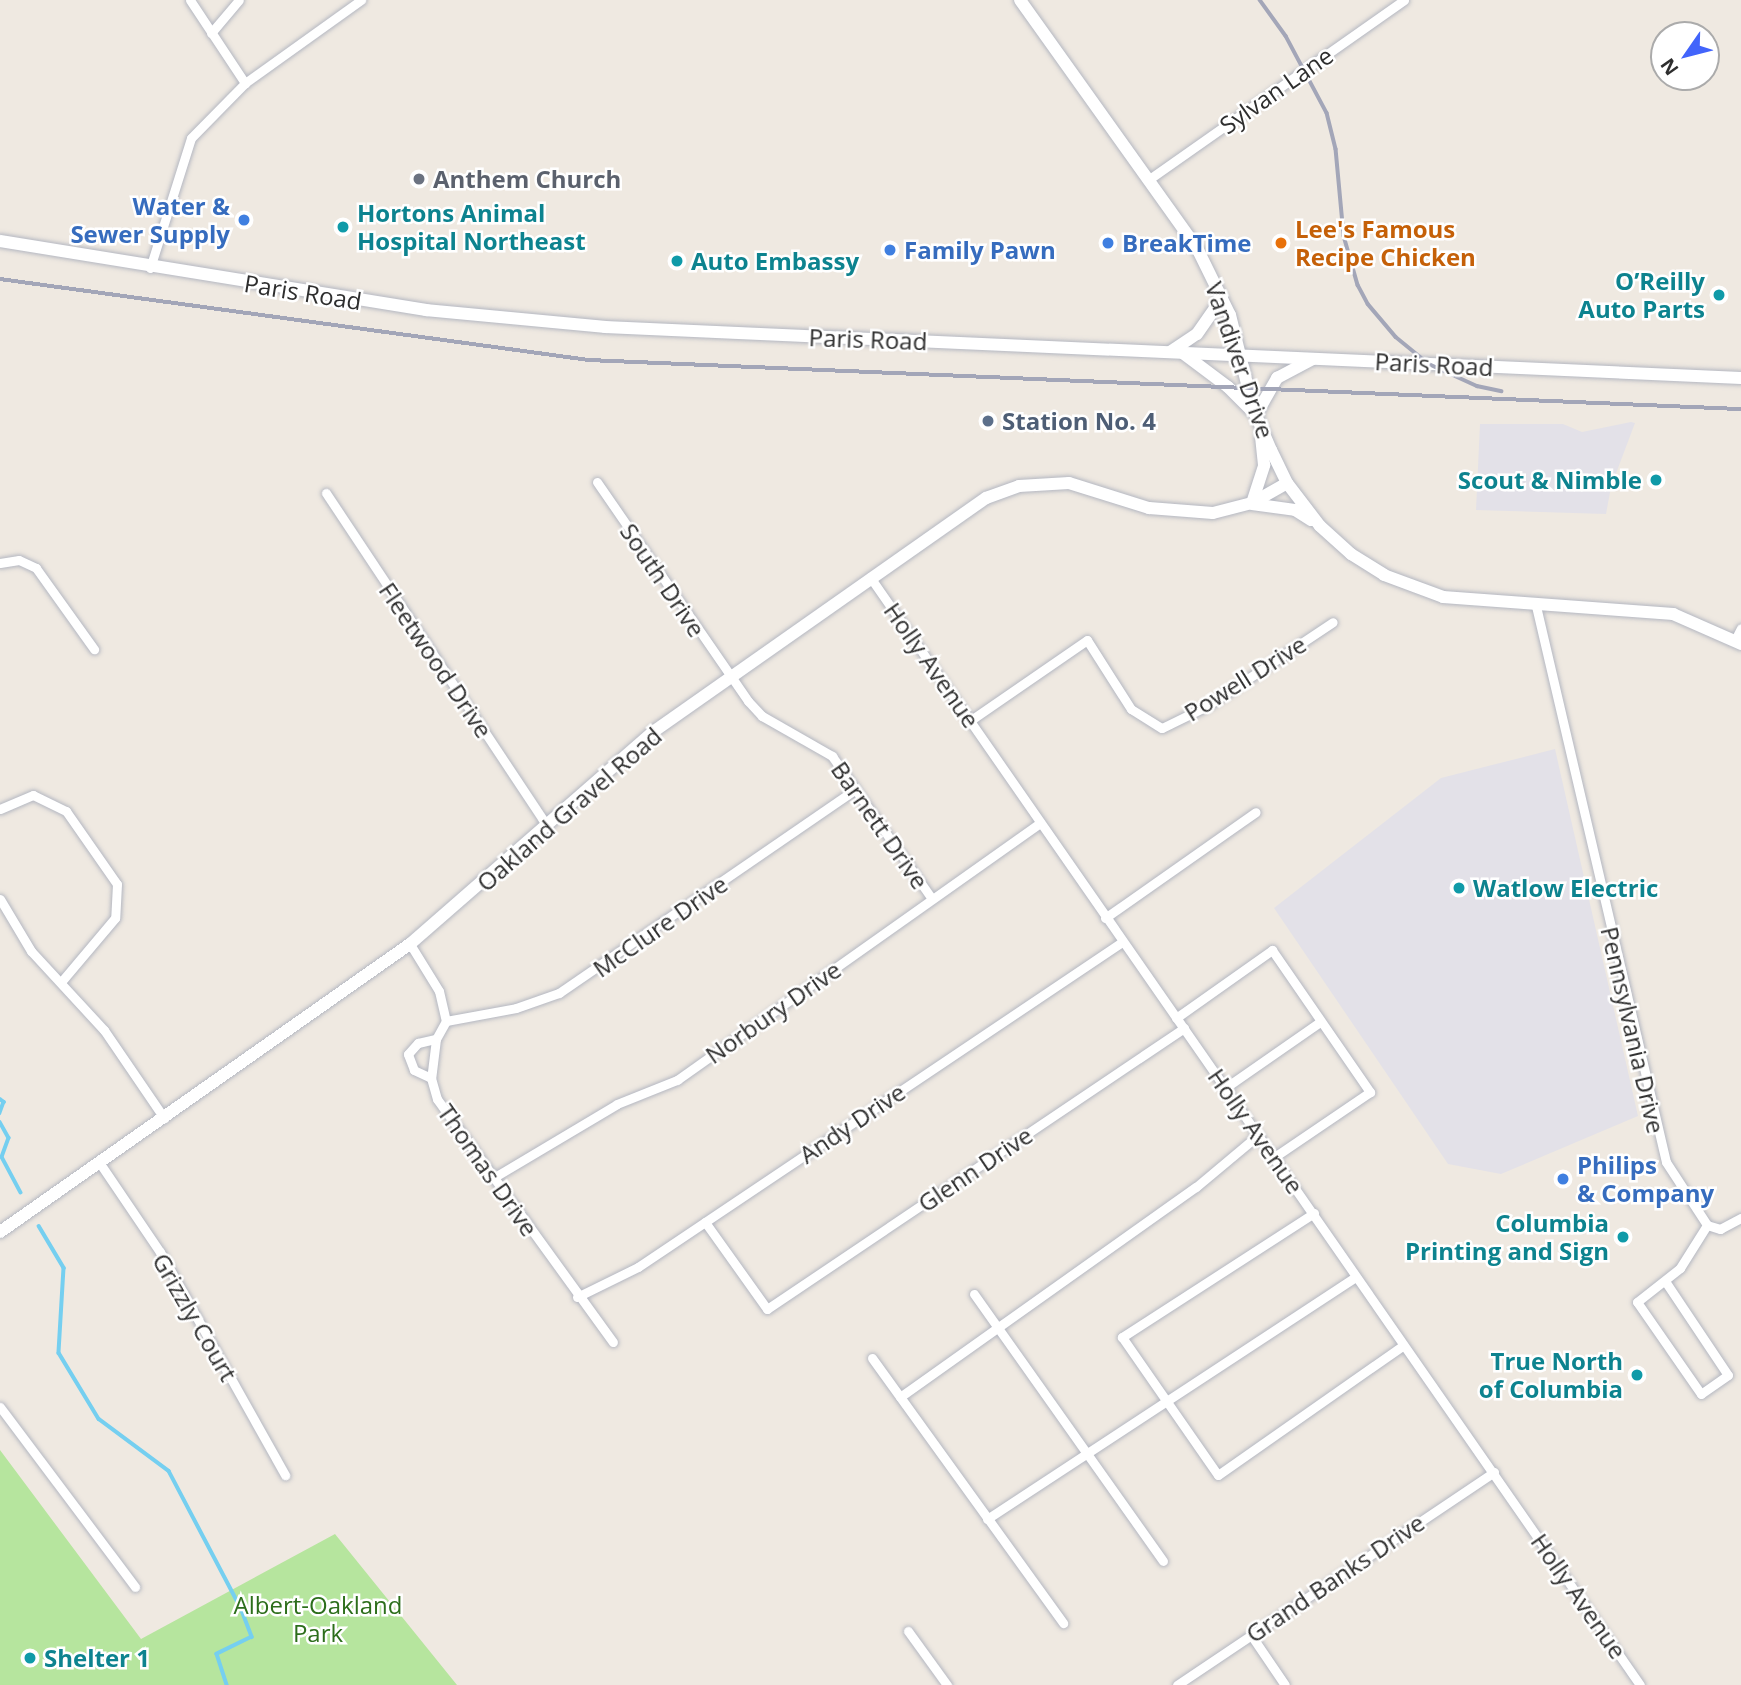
<!DOCTYPE html>
<html>
<head>
<meta charset="utf-8">
<style>
	body { margin:0 }
	#map { position:relative; width:1741px; height:1685px; overflow:hidden; background:#efe9e1; font-family:"Open Sans",sans-serif }
	div>[style] { position:absolute }
	.industrial>* { inset:0; background:#e3e1e8 }
	.green>* { inset:0; background:#b6e59e }
	.stream>* { height:3.5px; margin:-1.75px; padding:0 1.75px; transform-origin:1.75px; border-radius:1.75px; background:#75cff0 }
	.roads { filter:drop-shadow(0 0 2px #b4b7c1) drop-shadow(0 0 2px #b4b7c1) }
	.street>* { height:9px; margin:-4.5px; padding:0 4.5px; transform-origin:4.5px; border-radius:4.5px; background:#fff }
	.secondary>* { height:12px; margin:-6px; padding:0 6px; transform-origin:6px; border-radius:6px; background:#fff }
	.rail>* { height:3.5px; margin:-1.75px; padding:0 1.75px; transform-origin:1.75px; border-radius:1.75px; background:#a3a6b8 }
	.dots>* { width:19px; height:19px; translate:-50% -50%; box-sizing:border-box; border:4px solid #fff; border-radius:50% }
	span { translate:-50% -50%; white-space:nowrap; text-align:center; line-height:1.15; -webkit-text-stroke:5px #fff; paint-order:stroke }
	.street-label { font-size:24px; color:#2e2e2e }
	.worship-label { font-size:24px; color:#5b616d; font-weight:700 }
	.left { translate:0 -50%; text-align:left }
	.shop-label { font-size:24px; color:#366cbe; font-weight:700 }
	.right { translate:-100% -50%; text-align:right }
	.culture-label { font-size:24px; color:#0d838f; font-weight:700 }
	.food-label { font-size:24px; color:#c56008; font-weight:700 }
	.service-label { font-size:24px; color:#4e5e75; font-weight:700 }
	.park-label { font-size:24px; color:#2c6e1b }
	.north { position:absolute; left:1650px; top:21px; width:70px; height:70px; box-sizing:border-box; background:#fff; border:2px solid #ababab; border-radius:50%; rotate:235deg; font-size:19px; font-weight:700; line-height:28px; text-align:center; color:#2e2e2e }
	.north::after { content:''; display:block; margin:auto; width:24px; height:32px; background:#4264fb; clip-path:polygon(50% 0,100% 100%,50% 72%,0 100%) }
</style>
</head>
<body>
<div id="map">
	<div class="industrial">
		<i style="clip-path:polygon(1631px 422px,1635px 423px,1615px 476px,1606px 473px,1602px 483px,1611px 487px,1606px 514px,1476px 510px,1480px 424px,1563px 424px,1582px 432px)"></i>
		<i style="clip-path:polygon(1555px 749px,1638px 1116px,1501px 1174px,1448px 1164px,1274px 908px,1441px 778px)"></i>
	</div>
	<div class="green">
		<i style="clip-path:polygon(0 1450px,141px 1639px,335px 1534px,457px 1685px,0 1685px)"></i>
	</div>
	<div class="stream">
		<i style="left:0;top:1099px;width:5px;rotate:37deg"></i>
		<i style="left:4px;top:1102px;width:12px;rotate:110deg"></i>
		<i style="left:0;top:1122px;width:18px;rotate:61deg"></i>
		<i style="left:9px;top:1138px;width:20px;rotate:110deg"></i>
		<i style="left:2px;top:1157px;width:40px;rotate:62deg"></i>
		<i style="left:39px;top:1226px;width:49px;rotate:59.2deg"></i>
		<i style="left:64px;top:1268px;width:85px;rotate:93.4deg"></i>
		<i style="left:59px;top:1353px;width:77px;rotate:58.8deg"></i>
		<i style="left:99px;top:1419px;width:87px;rotate:36.6deg"></i>
		<i style="left:169px;top:1471px;width:155px;rotate:62.3deg"></i>
		<i style="left:241px;top:1608px;width:31px;rotate:69deg"></i>
		<i style="left:252px;top:1637px;width:39px;rotate:154deg"></i>
		<i style="left:217px;top:1654px;width:33px;rotate:72deg"></i>
	</div>
	<div class="roads">
		<div class="street">
			<i style="left:190px;top:0;width:100px;rotate:56.5deg"></i>
			<i style="left:211px;top:33px;width:43px;rotate:-49.7deg"></i>
			<i style="left:1148px;top:180px;width:313px;rotate:-35.1deg"></i>
			<i style="left:150px;top:268px;width:136px;rotate:-72.5deg"></i>
			<i style="left:191px;top:138px;width:77px;rotate:-45.5deg"></i>
			<i style="left:245px;top:83px;width:143px;rotate:-35.6deg"></i>
			<i style="left:597px;top:482px;width:266px;rotate:55.4deg"></i>
			<i style="left:748px;top:701px;width:21px;rotate:47deg"></i>
			<i style="left:762px;top:716px;width:81px;rotate:29.7deg"></i>
			<i style="left:832px;top:756px;width:174px;rotate:55deg"></i>
			<i style="left:326px;top:493px;width:400px;rotate:56.4deg"></i>
			<i style="left:0;top:563px;width:19px;rotate:-9deg"></i>
			<i style="left:19px;top:560px;width:19px;rotate:25deg"></i>
			<i style="left:36px;top:568px;width:100px;rotate:54.4deg"></i>
			<i style="left:870px;top:577px;width:1349px;rotate:55.2deg"></i>
			<i style="left:1536px;top:606px;width:571px;rotate:76.84deg"></i>
			<i style="left:1666px;top:1162px;width:75px;rotate:56.9deg"></i>
			<i style="left:1707px;top:1225px;width:14px;rotate:17deg"></i>
			<i style="left:1720px;top:1229px;width:24px;rotate:-28deg"></i>
			<i style="left:1735px;top:640px;width:13px;rotate:-63deg"></i>
			<i style="left:971px;top:720px;width:141px;rotate:-34.6deg"></i>
			<i style="left:1087px;top:640px;width:82px;rotate:57.5deg"></i>
			<i style="left:1131px;top:709px;width:36px;rotate:32deg"></i>
			<i style="left:1162px;top:728px;width:50px;rotate:-26.1deg"></i>
			<i style="left:1207px;top:706px;width:151px;rotate:-33.7deg"></i>
			<i style="left:0;top:809px;width:36px;rotate:-23deg"></i>
			<i style="left:33px;top:795px;width:37px;rotate:26deg"></i>
			<i style="left:66px;top:811px;width:89px;rotate:55.1deg"></i>
			<i style="left:117px;top:884px;width:34px;rotate:93deg"></i>
			<i style="left:115px;top:918px;width:82px;rotate:130.1deg"></i>
			<i style="left:0;top:899px;width:61px;rotate:59.2deg"></i>
			<i style="left:31px;top:951px;width:108px;rotate:47.3deg"></i>
			<i style="left:104px;top:1030px;width:107px;rotate:55.7deg"></i>
			<i style="left:1105px;top:918px;width:184px;rotate:-35.1deg"></i>
			<i style="left:410px;top:944px;width:55px;rotate:58.3deg"></i>
			<i style="left:439px;top:991px;width:31px;rotate:77deg"></i>
			<i style="left:446px;top:1021px;width:21px;rotate:119deg"></i>
			<i style="left:436px;top:1039px;width:39px;rotate:97deg"></i>
			<i style="left:431px;top:1078px;width:22px;rotate:74deg"></i>
			<i style="left:437px;top:1099px;width:300px;rotate:54.1deg"></i>
			<i style="left:1176px;top:1018px;width:118px;rotate:-35.3deg"></i>
			<i style="left:1272px;top:950px;width:173px;rotate:55.4deg"></i>
			<i style="left:1370px;top:1092px;width:117px;rotate:145.8deg"></i>
			<i style="left:446px;top:1021px;width:71px;rotate:-10.5deg"></i>
			<i style="left:516px;top:1008px;width:46px;rotate:-19.2deg"></i>
			<i style="left:559px;top:993px;width:360px;rotate:-34.5deg"></i>
			<i style="left:431px;top:1078px;width:19px;rotate:-155deg"></i>
			<i style="left:414px;top:1070px;width:17px;rotate:-111deg"></i>
			<i style="left:408px;top:1054px;width:15px;rotate:-48deg"></i>
			<i style="left:418px;top:1043px;width:18px;rotate:-13deg"></i>
			<i style="left:1225px;top:1088px;width:116px;rotate:-34.8deg"></i>
			<i style="left:99px;top:1162px;width:109px;rotate:55.9deg"></i>
			<i style="left:160px;top:1252px;width:256px;rotate:60.7deg"></i>
			<i style="left:493px;top:1178px;width:144px;rotate:-30.8deg"></i>
			<i style="left:617px;top:1104px;width:65px;rotate:-21.8deg"></i>
			<i style="left:677px;top:1080px;width:445px;rotate:-35.3deg"></i>
			<i style="left:1314px;top:1213px;width:229px;rotate:147.1deg"></i>
			<i style="left:1122px;top:1337px;width:168px;rotate:55.2deg"></i>
			<i style="left:1218px;top:1475px;width:225px;rotate:-35deg"></i>
			<i style="left:705px;top:1222px;width:107px;rotate:54.5deg"></i>
			<i style="left:767px;top:1309px;width:503px;rotate:-33.97deg"></i>
			<i style="left:1665px;top:1281px;width:113px;rotate:56.2deg"></i>
			<i style="left:1728px;top:1375px;width:33px;rotate:145deg"></i>
			<i style="left:1701px;top:1394px;width:112px;rotate:-124.8deg"></i>
			<i style="left:1637px;top:1302px;width:55px;rotate:-38.3deg"></i>
			<i style="left:1680px;top:1268px;width:51px;rotate:-57.9deg"></i>
			<i style="left:974px;top:1294px;width:327px;rotate:54.7deg"></i>
			<i style="left:577px;top:1297px;width:68px;rotate:-26.2deg"></i>
			<i style="left:638px;top:1267px;width:583px;rotate:-33.88deg"></i>
			<i style="left:872px;top:1358px;width:327px;rotate:54.2deg"></i>
			<i style="left:900px;top:1397px;width:363px;rotate:-35.4deg"></i>
			<i style="left:1196px;top:1187px;width:80px;rotate:-39.9deg"></i>
			<i style="left:0;top:1407px;width:225px;rotate:53.1deg"></i>
			<i style="left:987px;top:1519px;width:441px;rotate:-33.3deg"></i>
			<i style="left:908px;top:1631px;width:67px;rotate:54.2deg"></i>
			<i style="left:1251px;top:1635px;width:60px;rotate:55.8deg"></i>
			<i style="left:1177px;top:1685px;width:382px;rotate:-33.9deg"></i>
		</div>
		<div class="secondary">
			<i style="left:1020px;top:0;width:305px;rotate:54.5deg"></i>
			<i style="left:1197px;top:248px;width:75px;rotate:63.8deg"></i>
			<i style="left:1230px;top:315px;width:96px;rotate:76.1deg"></i>
			<i style="left:1253px;top:408px;width:46px;rotate:66.8deg"></i>
			<i style="left:1271px;top:450px;width:37px;rotate:64deg"></i>
			<i style="left:1287px;top:483px;width:54px;rotate:52.5deg"></i>
			<i style="left:1320px;top:526px;width:42px;rotate:42.1deg"></i>
			<i style="left:1351px;top:554px;width:39px;rotate:32deg"></i>
			<i style="left:1384px;top:575px;width:63px;rotate:20.4deg"></i>
			<i style="left:1443px;top:597px;width:231px;rotate:4.2deg"></i>
			<i style="left:1673px;top:614px;width:74px;rotate:23.8deg"></i>
			<i style="left:0;top:241px;width:432px;rotate:9.2deg"></i>
			<i style="left:426px;top:310px;width:180px;rotate:5.4deg"></i>
			<i style="left:605px;top:327px;width:1137px;rotate:2.57deg"></i>
			<i style="left:1170px;top:352px;width:32px;rotate:-34deg"></i>
			<i style="left:1197px;top:334px;width:44px;rotate:-55.2deg"></i>
			<i style="left:1184px;top:354px;width:55px;rotate:36.9deg"></i>
			<i style="left:1228px;top:387px;width:40px;rotate:45deg"></i>
			<i style="left:1256px;top:415px;width:43px;rotate:-60.4deg"></i>
			<i style="left:1277px;top:378px;width:40px;rotate:-28deg"></i>
			<i style="left:1252px;top:503px;width:40px;rotate:-72deg"></i>
			<i style="left:1264px;top:465px;width:29px;rotate:-96deg"></i>
			<i style="left:1252px;top:504px;width:43px;rotate:7.9deg"></i>
			<i style="left:1295px;top:510px;width:19px;rotate:32deg"></i>
			<i style="left:0;top:1232px;width:501px;rotate:-35.09deg"></i>
			<i style="left:410px;top:944px;width:322px;rotate:-41.1deg"></i>
			<i style="left:653px;top:732px;width:407px;rotate:-35.1deg"></i>
			<i style="left:986px;top:498px;width:35px;rotate:-20deg"></i>
			<i style="left:1019px;top:486px;width:50px;rotate:-3.4deg"></i>
			<i style="left:1069px;top:483px;width:84px;rotate:17.4deg"></i>
			<i style="left:1149px;top:508px;width:64px;rotate:4.5deg"></i>
			<i style="left:1213px;top:513px;width:40px;rotate:-14.4deg"></i>
			<i style="left:1252px;top:503px;width:40px;rotate:-29.7deg"></i>
		</div>
	</div>
	<div class="rail">
		<i style="left:1260px;top:0;width:44px;rotate:54.2deg"></i>
		<i style="left:1286px;top:36px;width:87px;rotate:62deg"></i>
		<i style="left:1327px;top:113px;width:37px;rotate:76deg"></i>
		<i style="left:1336px;top:149px;width:87px;rotate:84.7deg"></i>
		<i style="left:1344px;top:236px;width:51px;rotate:74.1deg"></i>
		<i style="left:1358px;top:285px;width:21px;rotate:62deg"></i>
		<i style="left:1368px;top:304px;width:43px;rotate:49.7deg"></i>
		<i style="left:1396px;top:337px;width:43px;rotate:39.3deg"></i>
		<i style="left:1429px;top:364px;width:53px;rotate:24.6deg"></i>
		<i style="left:1477px;top:386px;width:25px;rotate:12deg"></i>
		<i style="left:0;top:279px;width:595px;rotate:7.83deg"></i>
		<i style="left:589px;top:360px;width:1153px;rotate:2.44deg"></i>
	</div>
	<div class="dots">
		<i style="left:419px;top:179px;background:#6b7280"></i>
		<i style="left:244px;top:220px;background:#3f7fe0"></i>
		<i style="left:343px;top:227px;background:#0f9aa8"></i>
		<i style="left:1108px;top:243px;background:#3f7fe0"></i>
		<i style="left:1281px;top:243px;background:#e8710a"></i>
		<i style="left:890px;top:250px;background:#3f7fe0"></i>
		<i style="left:677px;top:261px;background:#0f9aa8"></i>
		<i style="left:1719px;top:295px;background:#0f9aa8"></i>
		<i style="left:988px;top:421px;background:#5c6f8a"></i>
		<i style="left:1656px;top:480px;background:#0f9aa8"></i>
		<i style="left:1459px;top:888px;background:#0f9aa8"></i>
		<i style="left:1563px;top:1179px;background:#3f7fe0"></i>
		<i style="left:1623px;top:1237px;background:#0f9aa8"></i>
		<i style="left:1637px;top:1375px;background:#0f9aa8"></i>
		<i style="left:30px;top:1658px;background:#0f9aa8"></i>
	</div>
	<div class="street-label">
		<span style="left:1276px;top:90px;rotate:-35deg">Sylvan Lane</span>
		<span style="left:303px;top:292px;rotate:9deg">Paris Road</span>
		<span style="left:868px;top:339px;rotate:2deg">Paris Road</span>
		<span style="left:1240px;top:360px;rotate:71deg">Vandiver Drive</span>
		<span style="left:1434px;top:364px;rotate:3deg">Paris Road</span>
		<span style="left:663px;top:580px;rotate:56deg">South Drive</span>
		<span style="left:436px;top:660px;rotate:56deg">Fleetwood Drive</span>
		<span style="left:932px;top:665px;rotate:55deg">Holly Avenue</span>
		<span style="left:1245px;top:678px;rotate:-32deg">Powell Drive</span>
		<span style="left:569px;top:809px;rotate:-41deg">Oakland Gravel Road</span>
		<span style="left:880px;top:825px;rotate:55deg">Barnett Drive</span>
		<span style="left:660px;top:926px;rotate:-35deg">McClure Drive</span>
		<span style="left:773px;top:1012px;rotate:-35deg">Norbury Drive</span>
		<span style="left:1633px;top:1030px;rotate:77deg">Pennsylvania Drive</span>
		<span style="left:852px;top:1123px;rotate:-34deg">Andy Drive</span>
		<span style="left:1256px;top:1131px;rotate:55deg">Holly Avenue</span>
		<span style="left:975px;top:1169px;rotate:-34deg">Glenn Drive</span>
		<span style="left:488px;top:1170px;rotate:55deg">Thomas Drive</span>
		<span style="left:195px;top:1317px;rotate:60deg">Grizzly Court</span>
		<span style="left:1335px;top:1578px;rotate:-34deg">Grand Banks Drive</span>
		<span style="left:1579px;top:1596px;rotate:55deg">Holly Avenue</span>
	</div>
	<div class="worship-label">
		<span class="left" style="left:433px;top:179px">Anthem Church</span>
	</div>
	<div class="shop-label">
		<span class="right" style="left:230px;top:220px">Water &amp;<br>Sewer Supply</span>
		<span class="left" style="left:1122px;top:243px">BreakTime</span>
		<span class="left" style="left:904px;top:250px">Family Pawn</span>
		<span class="left" style="left:1577px;top:1179px">Philips<br>&amp; Company</span>
	</div>
	<div class="culture-label">
		<span class="left" style="left:357px;top:227px">Hortons Animal<br>Hospital Northeast</span>
		<span class="left" style="left:691px;top:261px">Auto Embassy</span>
		<span class="right" style="left:1705px;top:295px">O’Reilly<br>Auto Parts</span>
		<span class="right" style="left:1642px;top:480px">Scout &amp; Nimble</span>
		<span class="left" style="left:1473px;top:888px">Watlow Electric</span>
		<span class="right" style="left:1609px;top:1237px">Columbia<br>Printing and Sign</span>
		<span class="right" style="left:1623px;top:1375px">True North<br>of Columbia</span>
		<span class="left" style="left:44px;top:1658px">Shelter 1</span>
	</div>
	<div class="food-label">
		<span class="left" style="left:1295px;top:243px">Lee's Famous<br>Recipe Chicken</span>
	</div>
	<div class="service-label">
		<span class="left" style="left:1002px;top:421px">Station No. 4</span>
	</div>
	<div class="park-label">
		<span style="left:318px;top:1619px">Albert-Oakland<br>Park</span>
	</div>
	<div class="north">N</div>
</div>
</body>
</html>
